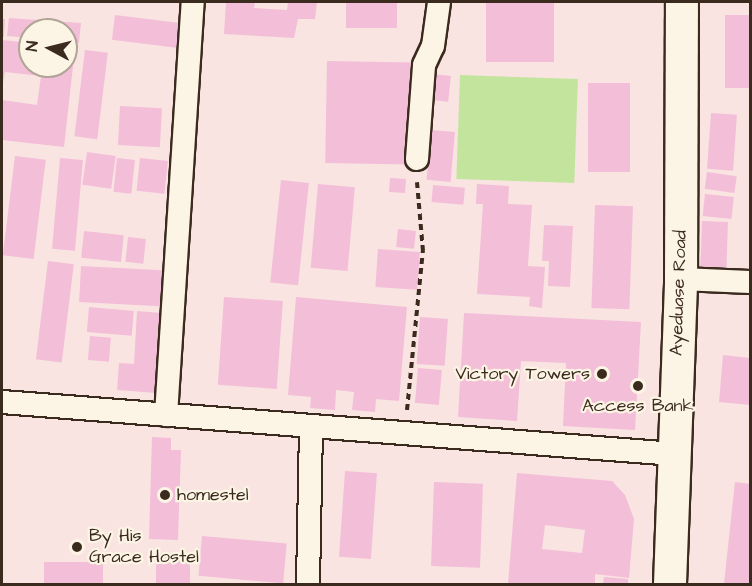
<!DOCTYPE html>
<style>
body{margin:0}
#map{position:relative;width:752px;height:586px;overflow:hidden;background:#f9e4e1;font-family:"Architects Daughter",sans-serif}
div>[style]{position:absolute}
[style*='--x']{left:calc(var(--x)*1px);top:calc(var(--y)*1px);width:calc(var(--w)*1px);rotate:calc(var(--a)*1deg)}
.green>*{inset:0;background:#c3e49d;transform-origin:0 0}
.building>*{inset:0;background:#f3bed8;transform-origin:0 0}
.path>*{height:4px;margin-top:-2px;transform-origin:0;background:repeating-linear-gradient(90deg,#3b2a1e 0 6px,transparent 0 10.5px)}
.roads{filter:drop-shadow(2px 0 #3b2a1e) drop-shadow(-2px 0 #3b2a1e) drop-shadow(0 2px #3b2a1e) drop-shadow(0 -2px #3b2a1e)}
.street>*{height:22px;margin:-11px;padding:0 11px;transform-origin:11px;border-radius:11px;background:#fcf5e5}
.secondary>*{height:32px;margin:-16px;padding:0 16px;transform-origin:16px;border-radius:16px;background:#fcf5e5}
.dots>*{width:16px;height:16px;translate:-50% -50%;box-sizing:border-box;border:3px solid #fcf5e5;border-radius:50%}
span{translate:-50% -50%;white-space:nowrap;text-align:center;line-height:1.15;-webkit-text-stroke:4.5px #fcf5e5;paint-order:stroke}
.street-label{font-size:18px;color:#3b2a1e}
.poi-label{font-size:18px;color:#3b2a1e}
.right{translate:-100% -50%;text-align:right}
.left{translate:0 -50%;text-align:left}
.frame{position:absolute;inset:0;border:3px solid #3b2a1e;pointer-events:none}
.north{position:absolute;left:18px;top:18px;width:60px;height:60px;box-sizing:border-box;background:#fcf5e5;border:2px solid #afa495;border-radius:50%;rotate:277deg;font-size:16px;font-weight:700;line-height:24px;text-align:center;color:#3b2a1e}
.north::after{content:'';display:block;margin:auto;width:21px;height:27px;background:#3b2a1e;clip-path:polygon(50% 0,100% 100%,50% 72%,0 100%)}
</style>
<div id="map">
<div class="green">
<i style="left:460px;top:75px;width:118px;height:104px;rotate:2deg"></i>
</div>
<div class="building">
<i style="clip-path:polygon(226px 2px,255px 2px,254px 8px,287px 10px,288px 2px,317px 2px,315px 19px,298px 19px,294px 38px,224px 34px)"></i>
<i style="left:346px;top:2px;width:51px;height:26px"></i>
<i style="left:486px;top:2px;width:68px;height:60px"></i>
<i style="left:115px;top:15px;width:65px;height:25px;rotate:7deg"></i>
<i style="left:750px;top:15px;width:73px;height:25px;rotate:90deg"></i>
<i style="clip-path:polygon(9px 18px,81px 23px,79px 43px,66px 42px,66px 30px,30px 30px,30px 38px,7px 36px)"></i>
<i style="clip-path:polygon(2px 19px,5px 19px,4px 37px,2px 37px)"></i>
<i style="clip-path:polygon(2px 40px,30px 43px,30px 66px,66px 66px,66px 47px,75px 48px,64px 147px,2px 140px,2px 100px,37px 105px,41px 76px,5px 72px,2px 88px)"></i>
<i style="left:85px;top:50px;width:23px;height:87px;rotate:7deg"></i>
<i style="left:327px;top:61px;width:86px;height:102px;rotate:1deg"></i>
<i style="left:433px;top:74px;width:18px;height:26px;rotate:6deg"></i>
<i style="left:588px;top:83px;width:42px;height:89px"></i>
<i style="left:120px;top:106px;width:42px;height:39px;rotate:3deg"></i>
<i style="left:711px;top:113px;width:26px;height:56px;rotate:4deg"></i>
<i style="left:431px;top:130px;width:24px;height:50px;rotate:5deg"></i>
<i style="left:87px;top:152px;width:29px;height:33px;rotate:8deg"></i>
<i style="left:15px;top:156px;width:31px;height:100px;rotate:7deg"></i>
<i style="left:60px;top:158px;width:23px;height:91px;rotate:5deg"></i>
<i style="left:117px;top:158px;width:18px;height:34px;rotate:6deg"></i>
<i style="left:140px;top:158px;width:28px;height:33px;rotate:6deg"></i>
<i style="left:707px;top:172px;width:30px;height:17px;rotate:8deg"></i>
<i style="left:390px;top:178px;width:16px;height:14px;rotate:4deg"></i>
<i style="left:281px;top:180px;width:28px;height:103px;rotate:6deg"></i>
<i style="left:318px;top:184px;width:37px;height:84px;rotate:5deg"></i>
<i style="clip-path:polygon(477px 184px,509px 186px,508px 204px,532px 205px,528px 266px,545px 267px,542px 308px,529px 306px,530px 297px,477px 294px,483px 204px,476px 204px)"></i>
<i style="left:433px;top:185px;width:32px;height:17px;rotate:5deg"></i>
<i style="left:705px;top:194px;width:29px;height:22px;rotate:6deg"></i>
<i style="left:595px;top:205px;width:38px;height:103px;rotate:2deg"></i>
<i style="left:702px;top:221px;width:26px;height:52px;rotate:2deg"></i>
<i style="clip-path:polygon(544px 225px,573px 226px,570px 287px,548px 286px,549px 261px,542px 261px)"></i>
<i style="left:398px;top:229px;width:18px;height:18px;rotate:6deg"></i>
<i style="left:84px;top:231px;width:40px;height:27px;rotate:6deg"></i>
<i style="left:128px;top:237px;width:18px;height:25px;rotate:6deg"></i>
<i style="left:378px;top:249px;width:42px;height:38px;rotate:4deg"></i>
<i style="left:48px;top:261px;width:26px;height:99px;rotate:7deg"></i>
<i style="left:81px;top:266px;width:86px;height:36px;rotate:3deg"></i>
<i style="left:224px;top:297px;width:59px;height:88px;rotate:4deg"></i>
<i style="clip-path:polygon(296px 297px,407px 307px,399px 401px,376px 399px,375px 412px,352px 410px,354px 392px,336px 390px,335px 410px,310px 408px,311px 397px,288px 395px)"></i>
<i style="left:89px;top:307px;width:45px;height:25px;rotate:5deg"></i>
<i style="clip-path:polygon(137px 311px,161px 313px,156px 393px,117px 390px,119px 363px,134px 364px)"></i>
<i style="clip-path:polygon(464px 313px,641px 322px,635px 430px,563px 426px,566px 363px,521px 361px,517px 421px,458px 417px)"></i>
<i style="left:420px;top:317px;width:28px;height:47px;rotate:4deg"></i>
<i style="left:90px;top:336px;width:21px;height:24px;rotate:5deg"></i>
<i style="clip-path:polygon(723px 355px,750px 358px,750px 405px,719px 402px)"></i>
<i style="left:418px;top:368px;width:24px;height:35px;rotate:5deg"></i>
<i style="clip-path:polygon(152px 437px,171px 438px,171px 450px,181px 450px,178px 540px,149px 539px)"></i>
<i style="left:345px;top:471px;width:32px;height:86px;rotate:4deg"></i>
<i style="clip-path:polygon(evenodd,517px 473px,612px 481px,625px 495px,634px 519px,629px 578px,595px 574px,595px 584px,508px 584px,517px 473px,545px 525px,585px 530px,582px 553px,542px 549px,545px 525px)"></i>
<i style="left:434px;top:482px;width:49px;height:84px;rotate:2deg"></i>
<i style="clip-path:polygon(735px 482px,750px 484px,750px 584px,724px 584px)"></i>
<i style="left:202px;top:536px;width:85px;height:40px;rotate:5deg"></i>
<i style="left:156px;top:553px;width:34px;height:31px"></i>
<i style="left:103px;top:562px;width:22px;height:59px;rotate:90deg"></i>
<i style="clip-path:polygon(604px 577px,628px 579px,628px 584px,603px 584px)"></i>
</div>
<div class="path">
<i style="--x:407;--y:410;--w:160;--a:-84.3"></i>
<i style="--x:423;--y:251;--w:69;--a:-95"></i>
</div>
<div class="roads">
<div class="street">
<i style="--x:417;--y:159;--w:94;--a:-85.7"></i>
<i style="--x:424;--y:65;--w:21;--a:-65"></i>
<i style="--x:433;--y:46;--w:44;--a:-82.2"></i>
<i style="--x:681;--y:279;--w:69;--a:2.5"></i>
<i style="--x:2;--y:402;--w:674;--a:4.42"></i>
<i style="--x:166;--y:415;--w:414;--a:-86.3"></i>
<i style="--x:308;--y:584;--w:156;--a:-88.9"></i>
</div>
<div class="secondary">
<i style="--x:670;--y:584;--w:305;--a:-87.9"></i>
<i style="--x:681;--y:279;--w:277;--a:-89.8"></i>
</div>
</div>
<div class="dots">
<i style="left:602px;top:374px;background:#3b2a1e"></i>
<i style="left:638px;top:386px;background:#3b2a1e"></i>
<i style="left:165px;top:495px;background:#3b2a1e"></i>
<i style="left:77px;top:547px;background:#3b2a1e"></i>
</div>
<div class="street-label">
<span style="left:679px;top:293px;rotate:-88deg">Ayeduase Road</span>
</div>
<div class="poi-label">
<span class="right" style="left:590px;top:374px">Victory Towers</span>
<span style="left:638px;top:406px">Access Bank</span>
<span class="left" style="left:177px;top:495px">homestel</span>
<span class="left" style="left:89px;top:547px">By His<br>Grace Hostel</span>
</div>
<div class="frame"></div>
<div class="north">N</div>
</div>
